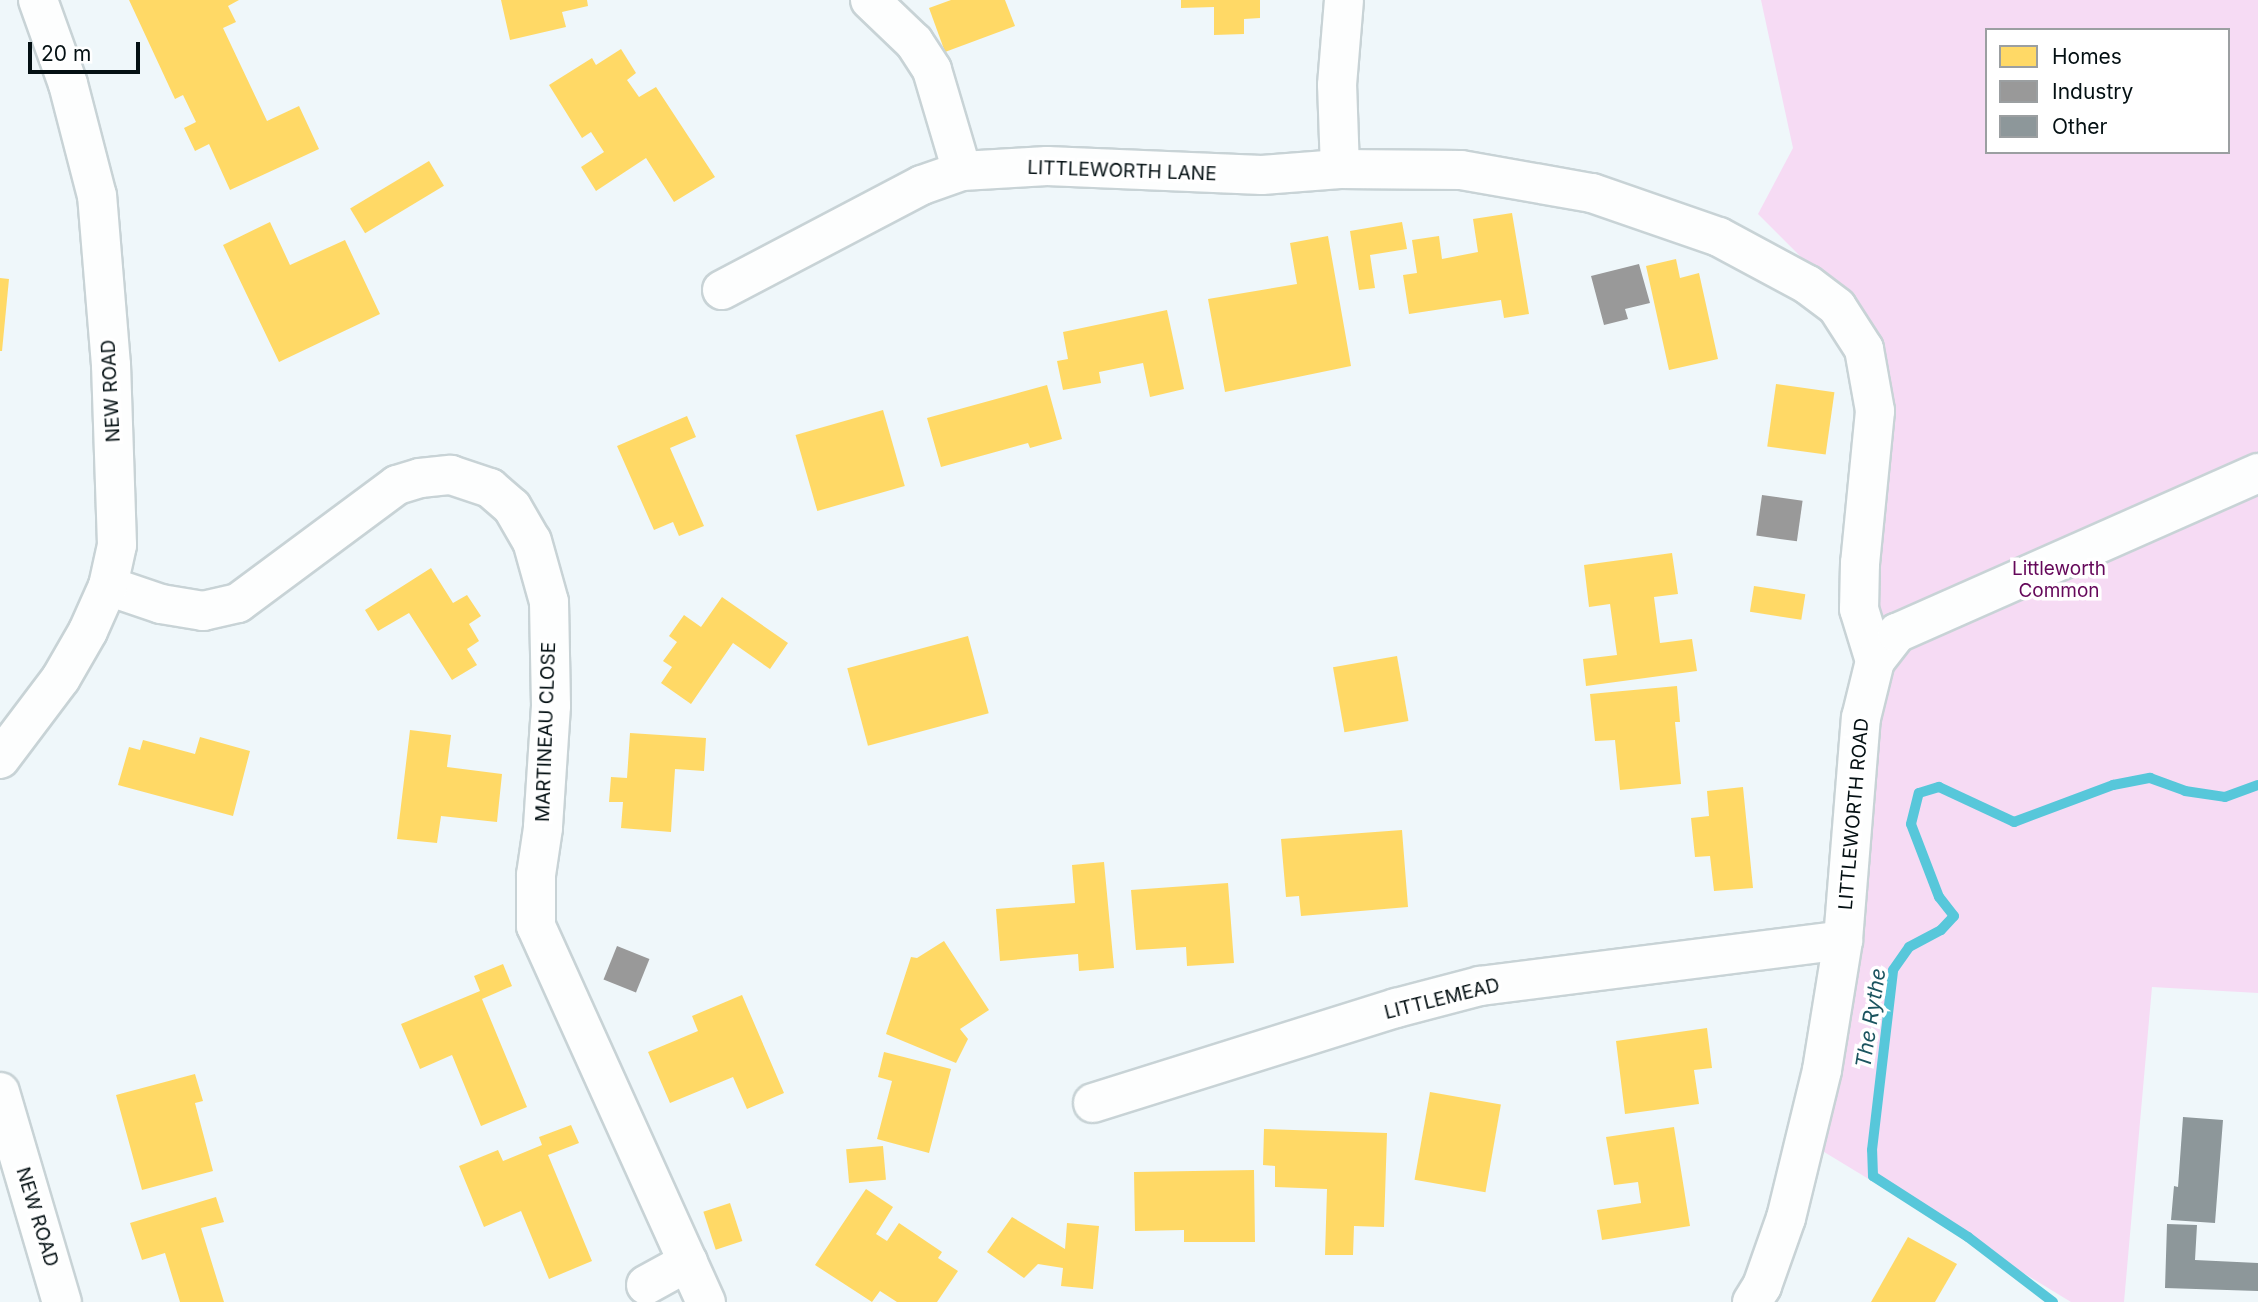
<!DOCTYPE html>
<style>
body{margin:0}
#map{position:relative;width:2258px;height:1302px;overflow:hidden;background:#eff7fa;font-family:Inter,sans-serif}
div>[style]{position:absolute}
[style*='--x']{left:calc(var(--x)*1px);top:calc(var(--y)*1px);width:calc(var(--w)*1px);rotate:calc(var(--a)*1deg)}
.green>*{inset:0;background:#f6dbf4}
.homes>*{inset:0;background:#ffd966;transform-origin:0 0}
.industry>*{inset:0;background:#999;transform-origin:0 0}
.stream>*{height:10px;margin:-5px;padding:0 5px;transform-origin:5px;border-radius:5px;background:#57c7da}
.building>*{inset:0;background:#8d979a}
.roads{filter:drop-shadow(2px 0 #c8d3d6) drop-shadow(-2px 0 #c8d3d6) drop-shadow(0 2px #c8d3d6) drop-shadow(0 -2px #c8d3d6)}
.minor>*{height:38px;margin:-19px;padding:0 19px;transform-origin:19px;border-radius:19px;background:#fdfefe}
.tertiary>*{height:38px;margin:-19px;padding:0 19px;transform-origin:19px;border-radius:19px;background:#fdfefe}
span{translate:-50% -50%;white-space:nowrap;text-align:center;line-height:1.15;-webkit-text-stroke:7px #fff;paint-order:stroke}
.street-label{font-size:19px;color:#041013}
.park-label{font-size:19px;color:#65085a}
.water-label{font-size:21px;color:#1b545f;font-style:italic}
.legend{position:absolute;left:1985px;top:28px;width:245px;height:126px;box-sizing:border-box;background:#fff;border:2px solid #9b9fa1;margin:0;padding:9px 12px;list-style:none;font-size:21px;color:#041013}
.legend li{display:flex;align-items:center;gap:14px;height:35px}
.legend b{width:35px;border:2px solid #9b9fa1}
.scale{position:absolute;left:28px;top:42px;width:112px;height:32px;box-sizing:border-box;border:4px solid #041013;border-top:0;padding-left:9px;font-size:21px;line-height:24px;white-space:nowrap;color:#041013;-webkit-text-stroke:5px #fff;paint-order:stroke}
</style>
<div id="map">
<div class="green">
<i style="clip-path:polygon(evenodd,1761px 0,2258px 0,2258px 993px,2152px 987px,2124px 1302px,2071px 1302px,1811px 1144px,1843px 940px,1875px 411px,1816px 272px,1758px 214px,1793px 148px,1761px 0,1987px 30px,2228px 30px,2228px 152px,1987px 152px,1987px 30px)"></i>
</div>
<div class="homes">
<i style="clip-path:polygon(129px 0,239px 0,228px 6px,236px 22px,223px 28px,267px 121px,299px 106px,319px 149px,230px 190px,209px 144px,195px 151px,184px 128px,196px 122px,183px 95px,175px 99px)"></i>
<i style="clip-path:polygon(501px 0,587px 0,588px 6px,562px 12px,566px 27px,510px 40px)"></i>
<i style="clip-path:polygon(951px 0,1005px 0,1015px 26px,945px 52px,929px 8px)"></i>
<i style="clip-path:polygon(1181px 0,1260px 0,1260px 18px,1244px 19px,1244px 34px,1214px 35px,1214px 7px,1181px 8px)"></i>
<i style="clip-path:polygon(621px 49px,636px 73px,627px 80px,639px 97px,656px 87px,715px 177px,674px 202px,646px 158px,596px 191px,581px 167px,604px 152px,591px 132px,582px 138px,549px 85px,592px 58px,596px 65px)"></i>
<i style="left:429px;top:161px;width:29px;height:92px;rotate:59deg"></i>
<i style="clip-path:polygon(1512px 213px,1529px 314px,1504px 318px,1501px 300px,1409px 314px,1403px 275px,1417px 273px,1412px 240px,1439px 236px,1442px 259px,1478px 252px,1473px 219px)"></i>
<i style="clip-path:polygon(270px 222px,290px 265px,345px 240px,380px 314px,279px 362px,223px 245px)"></i>
<i style="clip-path:polygon(1402px 222px,1407px 249px,1370px 255px,1375px 288px,1359px 290px,1350px 231px)"></i>
<i style="clip-path:polygon(1328px 236px,1351px 366px,1225px 392px,1208px 299px,1297px 284px,1290px 243px)"></i>
<i style="clip-path:polygon(1676px 259px,1680px 278px,1699px 273px,1718px 359px,1669px 370px,1646px 266px)"></i>
<i style="clip-path:polygon(0 278px,9px 279px,2px 351px,0 351px)"></i>
<i style="clip-path:polygon(1167px 310px,1184px 389px,1150px 397px,1143px 363px,1099px 372px,1101px 383px,1063px 390px,1057px 361px,1068px 359px,1063px 332px)"></i>
<i style="left:1776px;top:384px;width:59px;height:63px;rotate:8deg"></i>
<i style="clip-path:polygon(1047px 385px,1062px 439px,1030px 448px,1028px 443px,941px 467px,927px 418px)"></i>
<i style="left:883px;top:410px;width:79px;height:91px;rotate:74deg"></i>
<i style="clip-path:polygon(687px 416px,696px 437px,670px 448px,704px 526px,679px 536px,673px 522px,654px 530px,617px 446px)"></i>
<i style="clip-path:polygon(1672px 553px,1678px 594px,1654px 597px,1660px 643px,1692px 639px,1697px 671px,1586px 686px,1583px 659px,1617px 655px,1610px 604px,1589px 607px,1584px 565px)"></i>
<i style="clip-path:polygon(431px 568px,453px 603px,467px 595px,481px 616px,469px 624px,479px 641px,467px 649px,477px 665px,452px 680px,409px 613px,378px 631px,365px 610px)"></i>
<i style="left:1754px;top:586px;width:52px;height:26px;rotate:9deg"></i>
<i style="clip-path:polygon(722px 597px,788px 643px,770px 669px,733px 643px,691px 704px,661px 683px,672px 667px,663px 661px,677px 642px,669px 636px,684px 615px,701px 627px)"></i>
<i style="left:968px;top:636px;width:80px;height:125px;rotate:75deg"></i>
<i style="left:1397px;top:656px;width:66px;height:65px;rotate:80deg"></i>
<i style="clip-path:polygon(1677px 686px,1680px 722px,1675px 722px,1681px 784px,1620px 790px,1615px 740px,1595px 741px,1590px 694px)"></i>
<i style="clip-path:polygon(410px 730px,451px 735px,447px 767px,502px 774px,497px 822px,441px 816px,437px 843px,397px 839px)"></i>
<i style="clip-path:polygon(630px 733px,706px 738px,704px 771px,675px 769px,671px 832px,621px 828px,623px 802px,609px 802px,611px 777px,627px 778px)"></i>
<i style="clip-path:polygon(200px 737px,250px 751px,233px 816px,118px 785px,129px 747px,140px 750px,143px 740px,195px 754px)"></i>
<i style="clip-path:polygon(1743px 787px,1753px 888px,1714px 891px,1710px 856px,1695px 857px,1691px 818px,1709px 816px,1707px 791px)"></i>
<i style="clip-path:polygon(1402px 830px,1408px 907px,1301px 916px,1299px 896px,1286px 897px,1281px 839px)"></i>
<i style="clip-path:polygon(1104px 862px,1114px 968px,1079px 971px,1078px 954px,1000px 961px,996px 909px,1075px 903px,1072px 865px)"></i>
<i style="clip-path:polygon(1228px 883px,1234px 963px,1187px 966px,1186px 947px,1136px 950px,1131px 890px)"></i>
<i style="clip-path:polygon(944px 941px,989px 1010px,960px 1029px,968px 1039px,956px 1063px,886px 1034px,911px 957px,917px 958px)"></i>
<i style="clip-path:polygon(503px 964px,512px 986px,482px 999px,527px 1107px,481px 1126px,452px 1055px,420px 1069px,401px 1024px,480px 991px,474px 976px)"></i>
<i style="clip-path:polygon(742px 995px,784px 1093px,747px 1109px,733px 1077px,670px 1103px,648px 1052px,698px 1031px,692px 1016px)"></i>
<i style="clip-path:polygon(1707px 1028px,1712px 1068px,1694px 1070px,1699px 1104px,1625px 1114px,1616px 1041px)"></i>
<i style="clip-path:polygon(884px 1052px,951px 1069px,929px 1153px,877px 1139px,892px 1081px,878px 1077px)"></i>
<i style="clip-path:polygon(195px 1074px,203px 1101px,195px 1103px,213px 1171px,142px 1190px,116px 1095px)"></i>
<i style="left:1430px;top:1092px;width:72px;height:89px;rotate:10deg"></i>
<i style="clip-path:polygon(571px 1125px,579px 1143px,548px 1155px,592px 1261px,549px 1279px,521px 1211px,484px 1227px,459px 1166px,498px 1150px,503px 1161px,542px 1145px,539px 1137px)"></i>
<i style="clip-path:polygon(1674px 1127px,1690px 1226px,1602px 1240px,1597px 1210px,1641px 1203px,1638px 1182px,1614px 1185px,1606px 1137px)"></i>
<i style="clip-path:polygon(1264px 1129px,1387px 1133px,1384px 1227px,1354px 1226px,1353px 1255px,1325px 1255px,1327px 1189px,1275px 1187px,1275px 1166px,1263px 1165px)"></i>
<i style="left:883px;top:1146px;width:34px;height:37px;rotate:85deg"></i>
<i style="clip-path:polygon(1254px 1170px,1255px 1242px,1184px 1242px,1184px 1230px,1135px 1231px,1134px 1172px)"></i>
<i style="clip-path:polygon(866px 1189px,893px 1207px,876px 1234px,887px 1241px,899px 1223px,942px 1252px,938px 1258px,958px 1271px,937px 1302px,897px 1302px,880px 1291px,872px 1302px,815px 1265px)"></i>
<i style="clip-path:polygon(216px 1197px,224px 1222px,201px 1228px,224px 1302px,180px 1302px,165px 1253px,142px 1260px,130px 1223px)"></i>
<i style="left:730px;top:1203px;width:40px;height:28px;rotate:72deg"></i>
<i style="clip-path:polygon(1012px 1217px,1065px 1249px,1067px 1223px,1099px 1226px,1093px 1289px,1061px 1286px,1063px 1268px,1038px 1264px,1024px 1278px,987px 1252px)"></i>
<i style="clip-path:polygon(1908px 1237px,1957px 1264px,1935px 1302px,1871px 1302px)"></i>
</div>
<div class="industry">
<i style="clip-path:polygon(1639px 264px,1650px 303px,1625px 309px,1628px 319px,1604px 325px,1591px 276px)"></i>
<i style="left:1762px;top:495px;width:41px;height:41px;rotate:8deg"></i>
<i style="left:617px;top:946px;width:35px;height:36px;rotate:22deg"></i>
</div>
<div class="stream">
<i style="--x:2053;--y:1302;--w:107;--a:-142.6"></i>
<i style="--x:1968;--y:1237;--w:113;--a:-147.3"></i>
<i style="--x:1873;--y:1176;--w:26;--a:-92"></i>
<i style="--x:1872;--y:1150;--w:181;--a:-83.3"></i>
<i style="--x:1893;--y:970;--w:28;--a:-55"></i>
<i style="--x:1909;--y:947;--w:36;--a:-28"></i>
<i style="--x:1941;--y:930;--w:19;--a:-47"></i>
<i style="--x:1954;--y:916;--w:24;--a:-128"></i>
<i style="--x:1939;--y:897;--w:78;--a:-111"></i>
<i style="--x:1911;--y:824;--w:32;--a:-76"></i>
<i style="--x:1919;--y:793;--w:21;--a:-17"></i>
<i style="--x:1939;--y:787;--w:83;--a:25"></i>
<i style="--x:2014;--y:822;--w:106;--a:-20.5"></i>
<i style="--x:2113;--y:785;--w:38;--a:-11"></i>
<i style="--x:2150;--y:778;--w:37;--a:20"></i>
<i style="--x:2185;--y:791;--w:40;--a:8.5"></i>
<i style="--x:2225;--y:797;--w:35;--a:-20"></i>
</div>
<div class="building">
<i style="clip-path:polygon(2183px 1117px,2223px 1120px,2215px 1223px,2171px 1220px,2174px 1186px,2178px 1187px)"></i>
<i style="clip-path:polygon(2167px 1224px,2197px 1225px,2195px 1260px,2258px 1263px,2258px 1291px,2165px 1288px)"></i>
</div>
<div class="roads">
<div class="minor">
<i style="--x:870;--y:0;--w:61;--a:43.7"></i>
<i style="--x:914;--y:42;--w:33;--a:57"></i>
<i style="--x:932;--y:70;--w:105;--a:73.5"></i>
<i style="--x:1340;--y:169;--w:84;--a:-92"></i>
<i style="--x:1337;--y:85;--w:85;--a:-85.3"></i>
<i style="--x:722;--y:290;--w:226;--a:-27.7"></i>
<i style="--x:922;--y:185;--w:42;--a:-19.3"></i>
<i style="--x:962;--y:171;--w:85;--a:-3.4"></i>
<i style="--x:1047;--y:166;--w:215;--a:2.4"></i>
<i style="--x:1262;--y:175;--w:78;--a:-4.4"></i>
<i style="--x:1340;--y:169;--w:121;--a:0.5"></i>
<i style="--x:1461;--y:170;--w:133;--a:10"></i>
<i style="--x:1592;--y:193;--w:134;--a:19.1"></i>
<i style="--x:1719;--y:237;--w:101;--a:28.3"></i>
<i style="--x:1808;--y:285;--w:36;--a:37"></i>
<i style="--x:1837;--y:307;--w:50;--a:57.3"></i>
<i style="--x:1864;--y:349;--w:63;--a:79.9"></i>
<i style="--x:1875;--y:411;--w:153;--a:95.6"></i>
<i style="--x:1860;--y:563;--w:46;--a:91.2"></i>
<i style="--x:1859;--y:609;--w:54;--a:72.9"></i>
<i style="--x:108;--y:586;--w:56;--a:18.8"></i>
<i style="--x:161;--y:604;--w:43;--a:9.5"></i>
<i style="--x:203;--y:611;--w:36;--a:-13"></i>
<i style="--x:238;--y:603;--w:198;--a:-36.6"></i>
<i style="--x:397;--y:485;--w:24;--a:-17"></i>
<i style="--x:420;--y:478;--w:31;--a:-6"></i>
<i style="--x:451;--y:475;--w:41;--a:18.4"></i>
<i style="--x:490;--y:488;--w:29;--a:41"></i>
<i style="--x:512;--y:507;--w:39;--a:60"></i>
<i style="--x:532;--y:541;--w:63;--a:74.4"></i>
<i style="--x:549;--y:602;--w:104;--a:88.9"></i>
<i style="--x:551;--y:706;--w:122;--a:93.8"></i>
<i style="--x:543;--y:828;--w:48;--a:98.5"></i>
<i style="--x:536;--y:875;--w:51;--a:90"></i>
<i style="--x:536;--y:926;--w:413;--a:65.7"></i>
<i style="--x:0;--y:759;--w:101;--a:-53"></i>
<i style="--x:61;--y:678;--w:54;--a:-60.1"></i>
<i style="--x:88;--y:631;--w:49;--a:-66"></i>
<i style="--x:108;--y:586;--w:42;--a:-77.6"></i>
<i style="--x:117;--y:545;--w:180;--a:-91.9"></i>
<i style="--x:111;--y:365;--w:170;--a:-94.7"></i>
<i style="--x:97;--y:196;--w:116;--a:-104.5"></i>
<i style="--x:68;--y:84;--w:89;--a:-109.7"></i>
<i style="--x:0;--y:1092;--w:219;--a:73.6"></i>
<i style="--x:1093;--y:1103;--w:318;--a:-17.4"></i>
<i style="--x:1396;--y:1008;--w:87;--a:-14.7"></i>
<i style="--x:1480;--y:986;--w:366;--a:-7.2"></i>
<i style="--x:646;--y:1285;--w:48;--a:-28.7"></i>
</div>
<div class="tertiary">
<i style="--x:1752;--y:1302;--w:19;--a:-58"></i>
<i style="--x:1762;--y:1286;--w:72;--a:-70.6"></i>
<i style="--x:1786;--y:1218;--w:152;--a:-76.3"></i>
<i style="--x:1822;--y:1070;--w:132;--a:-80.8"></i>
<i style="--x:1843;--y:940;--w:223;--a:-85.4"></i>
<i style="--x:1861;--y:718;--w:59;--a:-76.2"></i>
<i style="--x:1875;--y:661;--w:36;--a:-52"></i>
<i style="--x:1897;--y:633;--w:395;--a:-23.9"></i>
</div>
</div>
<div class="street-label">
<span style="left:1122px;top:171px;rotate:2deg">LITTLEWORTH LANE</span>
<span style="left:111px;top:391px;rotate:-93deg">NEW ROAD</span>
<span style="left:546px;top:732px;rotate:-88deg">MARTINEAU CLOSE</span>
<span style="left:1854px;top:814px;rotate:-85deg">LITTLEWORTH ROAD</span>
<span style="left:1442px;top:999px;rotate:-14deg">LITTLEMEAD</span>
<span style="left:37px;top:1217px;rotate:73deg">NEW ROAD</span>
</div>
<div class="park-label">
<span style="left:2059px;top:580px">Littleworth<br>Common</span>
</div>
<div class="water-label">
<span style="left:1871px;top:1018px;rotate:-81deg">The Rythe</span>
</div>
<ul class="legend">
<li><b style="height:19px;background:#ffd966"></b>Homes</li>
<li><b style="height:19px;background:#999"></b>Industry</li>
<li><b style="height:19px;background:#8d979a"></b>Other</li>
</ul>
<div class="scale">20 m</div>
</div>
